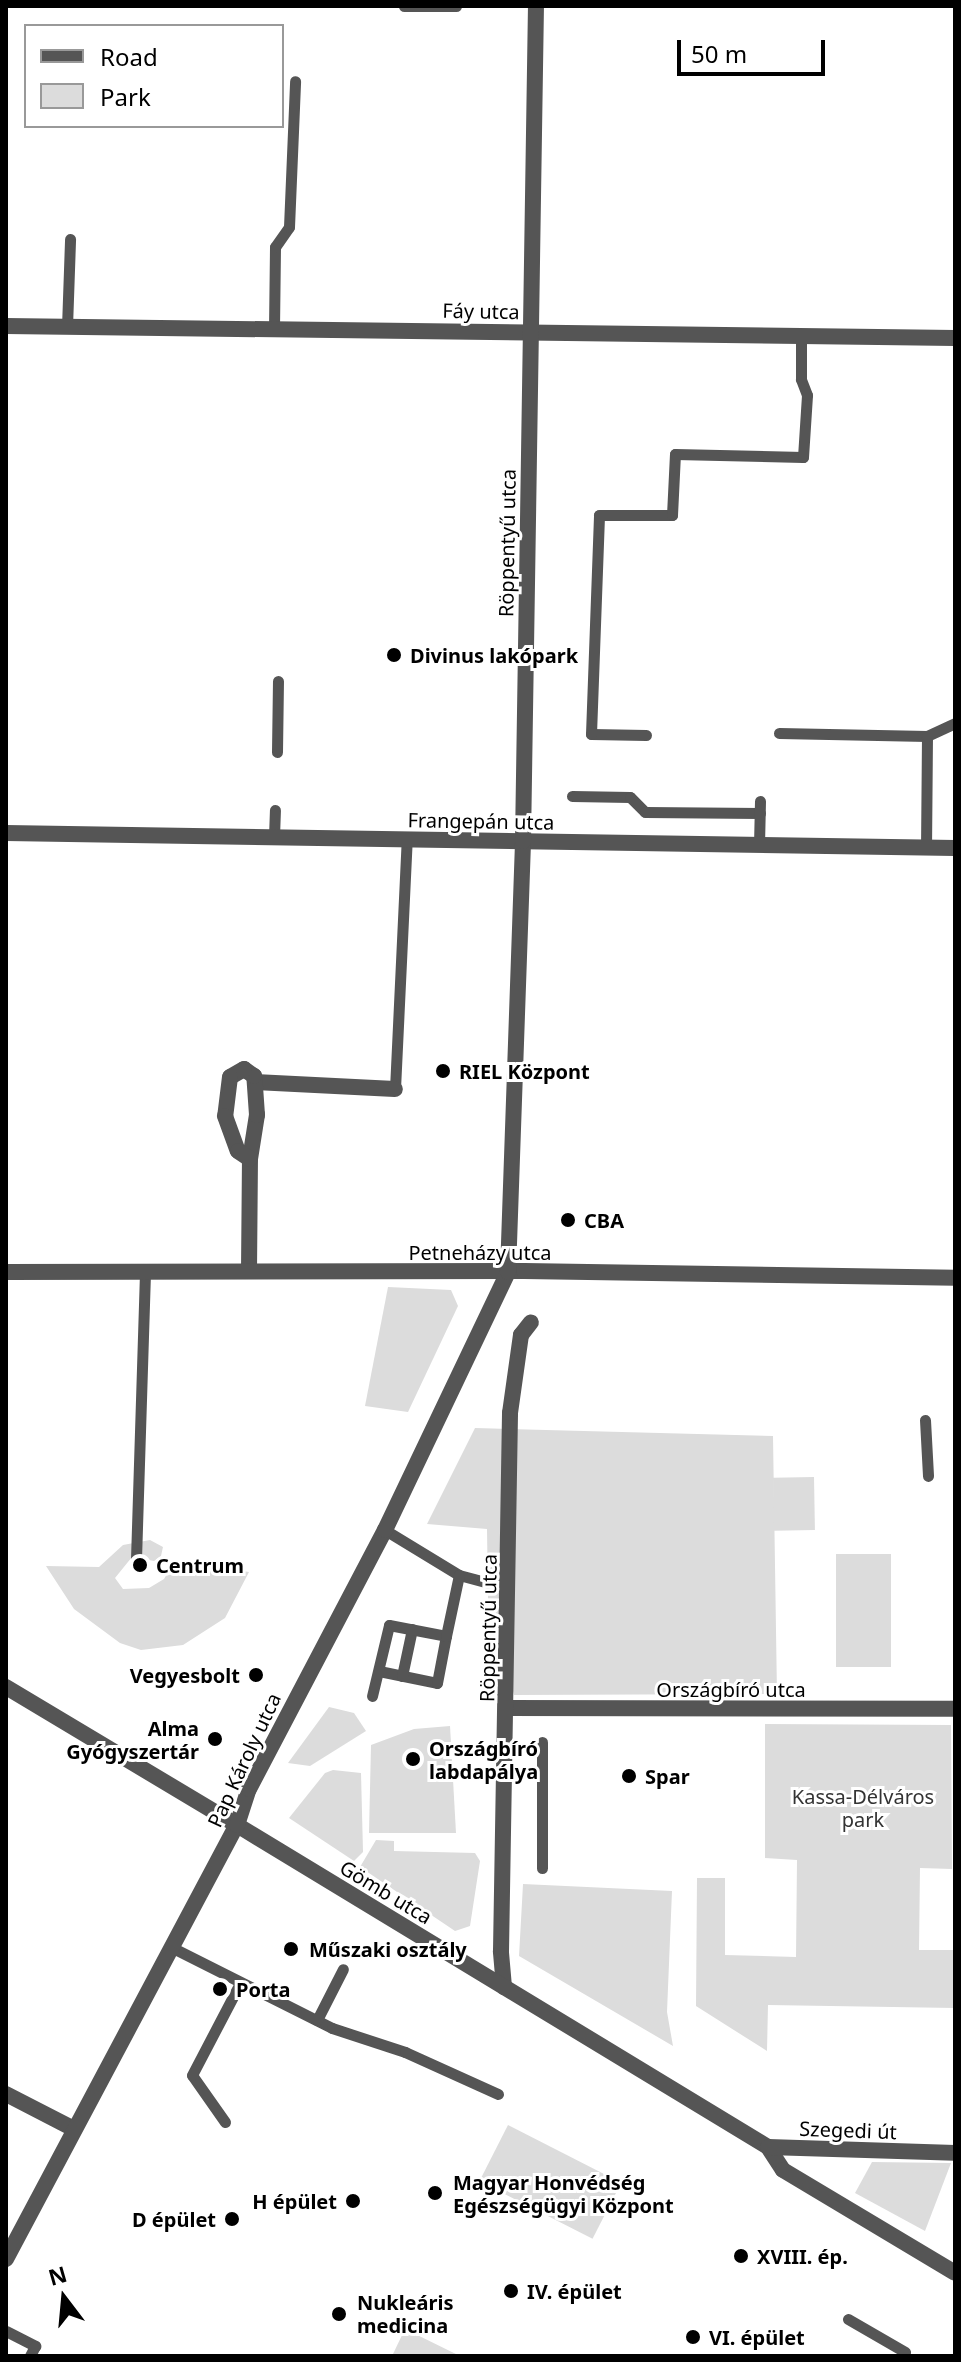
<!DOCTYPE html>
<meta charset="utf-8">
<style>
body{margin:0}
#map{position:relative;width:961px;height:2362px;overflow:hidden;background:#fff;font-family:"Noto Sans",sans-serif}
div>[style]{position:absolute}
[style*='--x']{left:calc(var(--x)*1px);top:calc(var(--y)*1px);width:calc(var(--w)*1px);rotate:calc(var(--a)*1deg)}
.green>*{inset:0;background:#dcdcdc;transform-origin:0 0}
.service>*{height:11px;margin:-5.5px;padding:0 5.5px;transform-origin:5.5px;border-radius:5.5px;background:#555}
.pedestrian>*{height:16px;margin:-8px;padding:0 8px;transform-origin:8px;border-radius:8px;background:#555}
.minor>*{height:16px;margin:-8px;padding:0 8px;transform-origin:8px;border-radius:8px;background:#555}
.tertiary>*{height:16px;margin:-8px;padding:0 8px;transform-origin:8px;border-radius:8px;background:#555}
.dots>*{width:22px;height:22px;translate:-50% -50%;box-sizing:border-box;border:4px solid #fff;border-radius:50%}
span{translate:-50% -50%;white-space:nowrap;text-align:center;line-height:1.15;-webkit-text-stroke:6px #fff;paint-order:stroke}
.street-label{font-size:20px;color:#000}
.poi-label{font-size:20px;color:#000;font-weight:700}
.left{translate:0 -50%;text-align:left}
.right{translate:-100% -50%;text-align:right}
.park-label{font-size:20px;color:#333}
.frame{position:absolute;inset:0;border:8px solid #000;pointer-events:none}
.legend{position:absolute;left:24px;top:24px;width:260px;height:104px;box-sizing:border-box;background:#fff;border:2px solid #999;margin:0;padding:10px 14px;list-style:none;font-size:24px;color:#000}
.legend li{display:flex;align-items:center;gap:16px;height:40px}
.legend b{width:40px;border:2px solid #999}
.north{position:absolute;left:24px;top:2258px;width:80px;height:80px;-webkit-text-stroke:6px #fff;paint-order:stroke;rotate:344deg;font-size:22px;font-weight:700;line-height:32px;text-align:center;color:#000}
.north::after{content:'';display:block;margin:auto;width:28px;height:36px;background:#000;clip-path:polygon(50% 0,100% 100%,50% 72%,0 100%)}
.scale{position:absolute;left:677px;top:40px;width:148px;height:36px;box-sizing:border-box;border:4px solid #000;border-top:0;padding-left:10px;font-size:24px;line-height:28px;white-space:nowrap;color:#000;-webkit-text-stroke:6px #fff;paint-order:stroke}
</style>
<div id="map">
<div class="green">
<i style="clip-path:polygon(388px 1287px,451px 1290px,458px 1306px,408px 1412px,365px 1406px)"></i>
<i style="clip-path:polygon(475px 1428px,773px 1436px,777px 1694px,514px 1695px,488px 1600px,487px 1529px,427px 1524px)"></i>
<i style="left:814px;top:1477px;width:53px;height:41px;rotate:89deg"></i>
<i style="clip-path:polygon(150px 1540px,163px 1547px,161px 1556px,154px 1561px,132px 1557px,115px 1578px,123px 1589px,149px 1588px,164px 1579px,174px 1562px,249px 1572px,225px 1618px,183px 1645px,141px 1650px,120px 1643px,74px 1609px,46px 1566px,99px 1567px,123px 1545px)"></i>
<i style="left:836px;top:1554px;width:55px;height:113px"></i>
<i style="clip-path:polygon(329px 1707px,354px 1713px,366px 1731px,310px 1766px,288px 1763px)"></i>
<i style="clip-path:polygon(765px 1724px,951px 1725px,952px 1869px,920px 1868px,919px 1950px,955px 1950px,955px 2008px,768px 2005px,767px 2051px,696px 2006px,697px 1878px,725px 1878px,725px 1955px,796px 1957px,797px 1860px,765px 1858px)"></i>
<i style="clip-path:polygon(450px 1726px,456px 1833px,369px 1833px,371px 1745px,414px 1729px)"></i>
<i style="clip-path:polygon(333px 1770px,361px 1773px,363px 1852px,354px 1861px,289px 1818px,325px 1773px)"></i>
<i style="clip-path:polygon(376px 1840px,394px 1841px,394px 1851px,475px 1853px,480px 1861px,470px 1926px,455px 1931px,360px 1867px)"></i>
<i style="clip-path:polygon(523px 1884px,672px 1891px,667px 2012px,673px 2046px,519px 1956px)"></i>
<i style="left:508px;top:2125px;width:127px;height:63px;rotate:27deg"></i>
<i style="clip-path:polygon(872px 2162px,951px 2163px,925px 2231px,855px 2193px)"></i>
<i style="clip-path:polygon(405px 2329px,460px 2356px,392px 2356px)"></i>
</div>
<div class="service">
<i style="--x:404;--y:6;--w:52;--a:0"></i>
<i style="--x:67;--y:327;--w:88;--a:-88"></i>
<i style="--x:274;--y:329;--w:82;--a:-89.3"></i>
<i style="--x:275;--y:247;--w:24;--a:-55"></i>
<i style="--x:289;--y:227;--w:146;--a:-87.6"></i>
<i style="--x:779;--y:733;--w:148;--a:1.2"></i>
<i style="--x:927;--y:736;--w:112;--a:90.5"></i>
<i style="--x:646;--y:735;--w:55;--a:-179"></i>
<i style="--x:591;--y:734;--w:219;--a:-87.9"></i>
<i style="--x:599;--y:515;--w:73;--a:0"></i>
<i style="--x:672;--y:515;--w:61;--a:-87.2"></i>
<i style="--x:675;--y:454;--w:128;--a:1.3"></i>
<i style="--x:803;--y:457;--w:62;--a:-86.3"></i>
<i style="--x:807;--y:395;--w:17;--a:-111"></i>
<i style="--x:801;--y:379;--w:44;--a:-90"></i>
<i style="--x:927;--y:736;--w:31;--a:-25"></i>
<i style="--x:277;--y:752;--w:71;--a:-89.2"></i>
<i style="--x:572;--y:796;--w:58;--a:1"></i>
<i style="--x:630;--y:797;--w:21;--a:45"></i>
<i style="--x:645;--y:812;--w:115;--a:0.5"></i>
<i style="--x:274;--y:837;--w:27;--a:-88"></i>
<i style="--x:759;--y:845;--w:44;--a:-88.7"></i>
<i style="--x:395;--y:1089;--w:250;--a:-87.3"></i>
<i style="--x:925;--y:1420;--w:56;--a:86.9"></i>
<i style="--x:385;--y:1530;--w:87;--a:31.3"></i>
<i style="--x:459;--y:1575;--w:51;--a:14.9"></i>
<i style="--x:136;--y:1559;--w:286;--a:-88.2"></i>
<i style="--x:379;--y:1671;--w:59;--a:11.7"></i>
<i style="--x:437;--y:1683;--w:48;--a:-79.2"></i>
<i style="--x:402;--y:1676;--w:48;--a:-78"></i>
<i style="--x:372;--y:1696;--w:73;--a:-76.5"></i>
<i style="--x:389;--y:1625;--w:58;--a:10.9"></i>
<i style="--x:446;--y:1636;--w:62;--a:-78"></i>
<i style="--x:542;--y:1742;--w:126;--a:90"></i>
<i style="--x:171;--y:1947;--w:180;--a:26.7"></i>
<i style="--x:332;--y:2028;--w:77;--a:18.2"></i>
<i style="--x:405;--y:2052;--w:102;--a:24.3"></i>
<i style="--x:317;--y:2020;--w:57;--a:-63"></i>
<i style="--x:225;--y:2122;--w:57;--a:-125.1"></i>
<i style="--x:192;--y:2075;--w:104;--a:-62.4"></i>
<i style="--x:848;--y:2319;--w:66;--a:30.1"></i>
<i style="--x:6;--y:2331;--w:33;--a:27"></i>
<i style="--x:35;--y:2346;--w:11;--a:117"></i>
</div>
<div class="pedestrian">
<i style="--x:507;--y:1708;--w:448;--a:0.1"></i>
</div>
<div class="minor">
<i style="--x:6;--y:326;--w:949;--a:0.72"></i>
<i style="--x:6;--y:833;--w:949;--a:0.91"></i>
<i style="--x:255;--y:1082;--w:140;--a:2.9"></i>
<i style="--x:249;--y:1271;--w:112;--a:-89.5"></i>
<i style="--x:250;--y:1159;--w:45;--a:-81"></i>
<i style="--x:257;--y:1115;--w:39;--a:-94"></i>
<i style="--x:254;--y:1076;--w:12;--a:-145"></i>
<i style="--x:244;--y:1069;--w:16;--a:150"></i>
<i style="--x:230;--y:1077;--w:39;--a:97"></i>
<i style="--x:225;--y:1116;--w:37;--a:70"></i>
<i style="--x:238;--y:1151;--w:14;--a:34"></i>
<i style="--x:6;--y:1272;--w:518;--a:-0.11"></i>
<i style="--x:524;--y:1271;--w:431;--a:0.9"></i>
<i style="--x:6;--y:1687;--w:269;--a:30.9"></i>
<i style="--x:504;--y:1987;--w:36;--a:-95"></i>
<i style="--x:501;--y:1951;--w:538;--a:-89.04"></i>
<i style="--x:510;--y:1413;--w:79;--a:-82"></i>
<i style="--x:521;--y:1335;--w:16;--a:-52"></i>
<i style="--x:6;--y:2094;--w:74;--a:27.3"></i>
<i style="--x:768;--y:2147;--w:27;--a:57"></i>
<i style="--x:783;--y:2170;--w:200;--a:30.9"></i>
</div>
<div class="tertiary">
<i style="--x:237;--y:1825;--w:621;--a:31.23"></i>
<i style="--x:768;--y:2147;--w:187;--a:1.8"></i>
<i style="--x:6;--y:2259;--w:492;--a:-62"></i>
<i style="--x:237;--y:1825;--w:38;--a:-72"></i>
<i style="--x:249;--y:1789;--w:293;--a:-62.3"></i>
<i style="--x:385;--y:1530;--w:286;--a:-64.5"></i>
<i style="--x:508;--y:1272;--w:431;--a:-88"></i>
<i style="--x:523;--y:841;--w:835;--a:-89.11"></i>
</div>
<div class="dots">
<i style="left:394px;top:655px;background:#000"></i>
<i style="left:443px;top:1071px;background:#000"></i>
<i style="left:568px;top:1220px;background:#000"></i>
<i style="left:140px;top:1565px;background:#000"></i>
<i style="left:256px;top:1675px;background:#000"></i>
<i style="left:215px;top:1739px;background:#000"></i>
<i style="left:413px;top:1759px;background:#000"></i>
<i style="left:629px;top:1776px;background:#000"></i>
<i style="left:291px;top:1949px;background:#000"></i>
<i style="left:220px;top:1989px;background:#000"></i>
<i style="left:435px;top:2193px;background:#000"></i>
<i style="left:353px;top:2201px;background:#000"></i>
<i style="left:232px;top:2219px;background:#000"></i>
<i style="left:741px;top:2256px;background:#000"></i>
<i style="left:511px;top:2291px;background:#000"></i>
<i style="left:339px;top:2314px;background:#000"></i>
<i style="left:693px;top:2337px;background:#000"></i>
</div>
<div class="street-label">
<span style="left:481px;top:311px;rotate:1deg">Fáy utca</span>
<span style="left:507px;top:543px;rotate:-89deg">Röppentyű utca</span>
<span style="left:481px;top:821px;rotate:1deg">Frangepán utca</span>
<span style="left:480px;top:1252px">Petneházy utca</span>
<span style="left:488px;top:1628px;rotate:-89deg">Röppentyű utca</span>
<span style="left:731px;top:1689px">Országbíró utca</span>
<span style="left:244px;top:1760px;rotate:-65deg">Pap Károly utca</span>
<span style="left:386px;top:1892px;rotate:31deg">Gömb utca</span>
<span style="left:848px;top:2130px;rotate:2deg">Szegedi út</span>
</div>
<div class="poi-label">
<span class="left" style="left:410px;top:655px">Divinus lakópark</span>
<span class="left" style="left:459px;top:1071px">RIEL Központ</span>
<span class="left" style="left:584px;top:1220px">CBA</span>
<span class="left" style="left:156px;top:1565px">Centrum</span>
<span class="right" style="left:240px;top:1675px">Vegyesbolt</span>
<span class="right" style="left:199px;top:1740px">Alma<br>Gyógyszertár</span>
<span class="left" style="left:429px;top:1760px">Országbíró<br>labdapálya</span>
<span class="left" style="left:645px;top:1776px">Spar</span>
<span class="left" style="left:309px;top:1949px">Műszaki osztály</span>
<span class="left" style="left:236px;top:1989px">Porta</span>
<span class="left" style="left:453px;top:2194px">Magyar Honvédség<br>Egészségügyi Központ</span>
<span class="right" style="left:337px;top:2201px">H épület</span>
<span class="right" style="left:216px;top:2219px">D épület</span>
<span class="left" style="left:757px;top:2256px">XVIII. ép.</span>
<span class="left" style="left:527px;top:2291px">IV. épület</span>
<span class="left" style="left:357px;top:2314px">Nukleáris<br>medicina</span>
<span class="left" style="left:709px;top:2337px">VI. épület</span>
</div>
<div class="park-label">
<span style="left:863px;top:1808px">Kassa-Délváros<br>park</span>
</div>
<div class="frame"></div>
<ul class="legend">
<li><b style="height:10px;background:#555"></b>Road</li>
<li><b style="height:22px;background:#dcdcdc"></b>Park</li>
</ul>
<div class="north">N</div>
<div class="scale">50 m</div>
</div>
